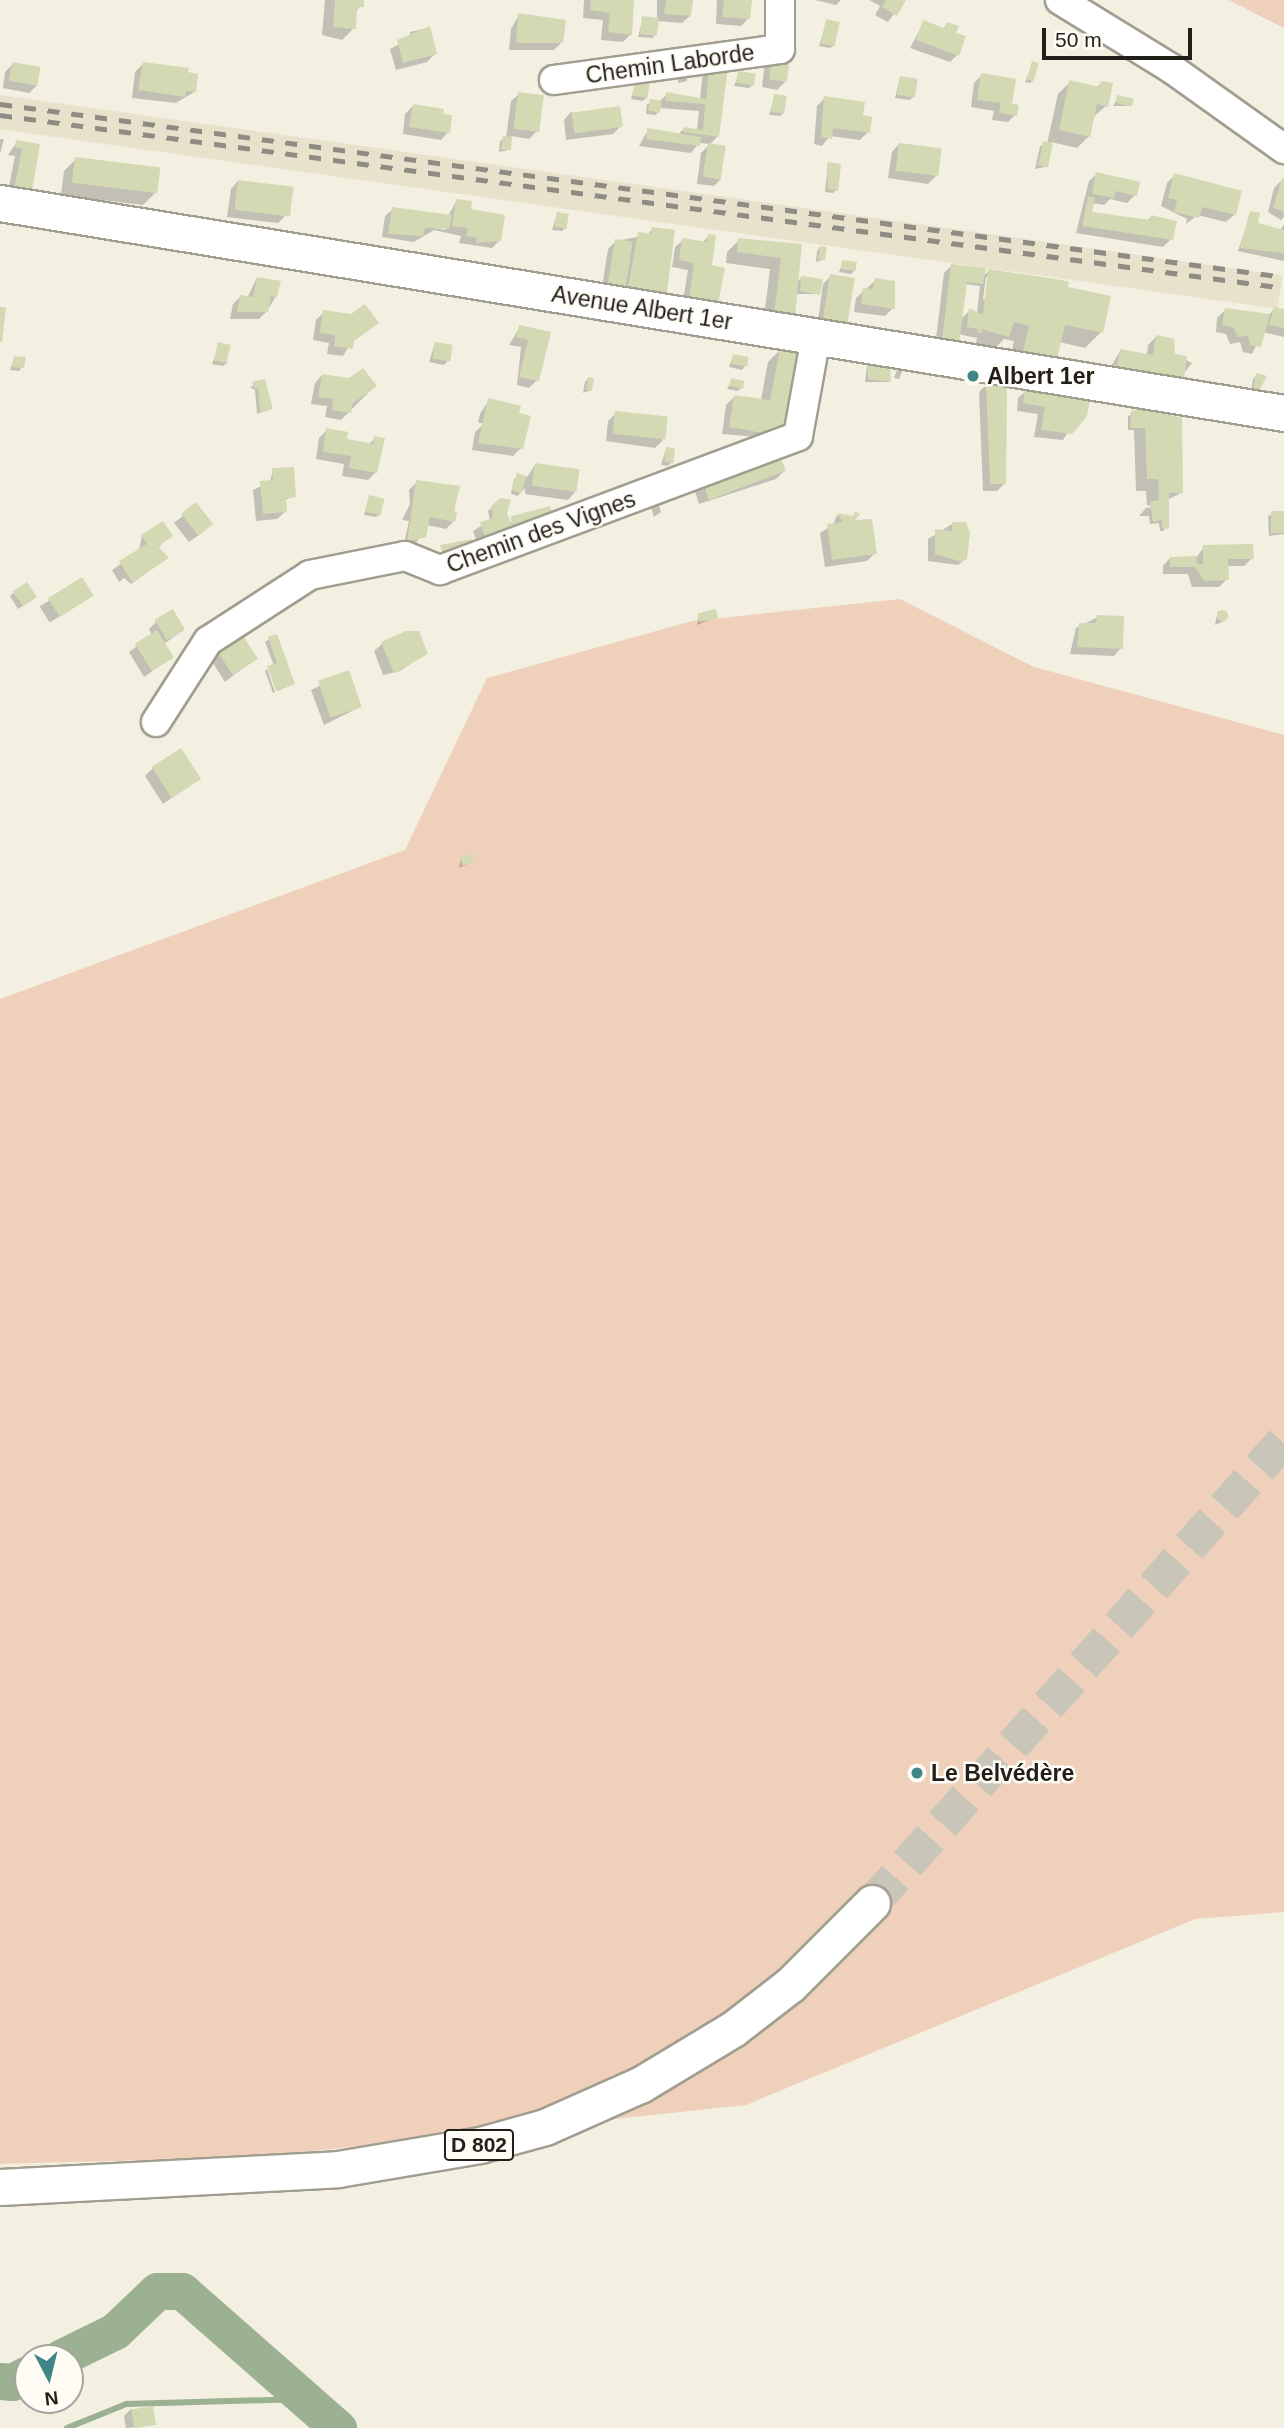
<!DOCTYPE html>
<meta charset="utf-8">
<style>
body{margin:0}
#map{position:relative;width:1284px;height:2428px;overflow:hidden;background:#f3efe1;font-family:Arial,sans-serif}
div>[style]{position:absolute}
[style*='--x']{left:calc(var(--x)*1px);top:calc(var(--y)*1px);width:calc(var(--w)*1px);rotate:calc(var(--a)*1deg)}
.built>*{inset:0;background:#e8e2cd;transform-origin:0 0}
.green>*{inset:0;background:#efd0bb}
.shadow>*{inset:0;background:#0003;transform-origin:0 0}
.stream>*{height:6px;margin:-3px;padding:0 3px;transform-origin:3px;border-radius:3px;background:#9bb191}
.river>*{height:37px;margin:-18.5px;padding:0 18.5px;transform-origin:18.5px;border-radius:18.5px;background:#9bb191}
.building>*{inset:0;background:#d2d9b3;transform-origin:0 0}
.round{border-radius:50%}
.major-tunnel>*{height:35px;margin-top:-17.5px;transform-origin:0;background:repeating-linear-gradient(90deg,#c9c5b9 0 35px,transparent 0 53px)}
.roads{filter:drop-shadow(2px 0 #a19e90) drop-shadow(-2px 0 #a19e90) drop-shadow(0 2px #a19e90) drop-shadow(0 -2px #a19e90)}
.minor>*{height:28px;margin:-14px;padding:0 14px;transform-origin:14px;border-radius:14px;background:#fff}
.major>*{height:35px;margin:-17.5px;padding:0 17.5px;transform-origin:17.5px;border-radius:17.5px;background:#fff}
.rail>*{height:5px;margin-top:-2.5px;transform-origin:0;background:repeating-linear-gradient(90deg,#8f8c83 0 12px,transparent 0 24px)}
.dots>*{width:19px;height:19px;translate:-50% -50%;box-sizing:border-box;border:4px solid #fefcf4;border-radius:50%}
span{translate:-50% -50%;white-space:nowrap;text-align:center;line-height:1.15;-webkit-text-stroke:5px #fefcf4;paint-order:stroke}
.shield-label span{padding:2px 5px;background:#fefcf4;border:2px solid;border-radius:5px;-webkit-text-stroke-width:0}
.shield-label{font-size:21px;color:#201f1a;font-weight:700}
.street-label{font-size:23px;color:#201f1a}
.poi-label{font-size:23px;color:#201f1a;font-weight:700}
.left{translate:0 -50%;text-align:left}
.north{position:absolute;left:14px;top:2344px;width:70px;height:70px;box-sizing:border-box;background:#fefcf4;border:2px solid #a5a49d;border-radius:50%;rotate:173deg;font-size:19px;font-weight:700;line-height:28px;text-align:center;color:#201f1a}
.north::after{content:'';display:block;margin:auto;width:24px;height:32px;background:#3f8786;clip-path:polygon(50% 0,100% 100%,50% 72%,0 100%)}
.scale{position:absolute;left:1042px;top:28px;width:150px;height:32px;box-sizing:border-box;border:4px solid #201f1a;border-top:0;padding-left:9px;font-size:21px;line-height:24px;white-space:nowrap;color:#201f1a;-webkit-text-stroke:5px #fefcf4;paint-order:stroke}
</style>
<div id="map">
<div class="built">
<i style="left:0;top:95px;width:1295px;height:34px;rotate:8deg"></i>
</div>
<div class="green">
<i style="clip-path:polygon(1229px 0,1284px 0,1284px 28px)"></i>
<i style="clip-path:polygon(900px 599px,1034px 667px,1284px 735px,1284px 1912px,1195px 1919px,746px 2105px,256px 2157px,0 2164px,0 999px,405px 850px,487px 678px,692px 621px)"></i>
</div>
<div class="shadow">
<i style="clip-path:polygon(325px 0,364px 0,355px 13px,354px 28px,342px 40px,322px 35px)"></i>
<i style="clip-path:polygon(584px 0,632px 0,631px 34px,623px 42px,601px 40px,603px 20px,583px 18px)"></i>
<i style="clip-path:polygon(657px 0,691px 0,690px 16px,682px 23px,657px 21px,653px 38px,638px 37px,643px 18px,657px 19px)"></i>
<i style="clip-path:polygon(717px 0,750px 0,748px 19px,741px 26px,716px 24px)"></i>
<i style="clip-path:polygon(815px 0,841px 0,836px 5px)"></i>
<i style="clip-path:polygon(869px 0,904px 0,888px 22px,875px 15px,880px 6px)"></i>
<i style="clip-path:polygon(519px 15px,561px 43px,554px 50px,509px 50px,511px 29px)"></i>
<i style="clip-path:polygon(827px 21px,834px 45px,830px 48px,819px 46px)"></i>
<i style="clip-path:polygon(924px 22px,943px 29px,947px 24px,957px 55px,950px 62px,910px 48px)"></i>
<i style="clip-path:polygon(428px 28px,435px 54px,427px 62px,396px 70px,390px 49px,411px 38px,410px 32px)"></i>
<i style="clip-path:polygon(773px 54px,785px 82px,777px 90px,762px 87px,765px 62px)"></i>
<i style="clip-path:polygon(710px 63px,717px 137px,710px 144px,699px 143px,691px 153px,639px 146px,648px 130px,678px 135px,684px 128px,697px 130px,699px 111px,660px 108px,656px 115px,646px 114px,647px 104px,659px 102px,667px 94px,700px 99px,703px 71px)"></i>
<i style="clip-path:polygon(1033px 63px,1033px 80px,1030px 83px,1025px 82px)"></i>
<i style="clip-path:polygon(13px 64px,37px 85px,29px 93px,3px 88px,5px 72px)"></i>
<i style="clip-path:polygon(143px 64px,186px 74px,194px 92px,176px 103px,132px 98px,135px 72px)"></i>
<i style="clip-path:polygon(688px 70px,687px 81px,678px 83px,679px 72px)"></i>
<i style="clip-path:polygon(739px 73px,753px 85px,749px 88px,734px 86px)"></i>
<i style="clip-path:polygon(982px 75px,1010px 105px,1015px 115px,1008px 122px,992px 120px,994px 111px,971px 107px,974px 83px)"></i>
<i style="clip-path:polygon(900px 78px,913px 97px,910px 100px,895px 98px)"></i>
<i style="clip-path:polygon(636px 82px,647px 97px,643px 101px,631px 99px)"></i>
<i style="clip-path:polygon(1070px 82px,1096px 88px,1102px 83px,1106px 106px,1093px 117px,1089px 136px,1077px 148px,1051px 142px,1045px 167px,1035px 169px,1040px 146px,1047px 144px,1058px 94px)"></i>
<i style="clip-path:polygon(519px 94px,537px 131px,529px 139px,511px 136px,509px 150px,499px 152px,500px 141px,506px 138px,511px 101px)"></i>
<i style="clip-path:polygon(775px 96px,783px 113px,780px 116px,769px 115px)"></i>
<i style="clip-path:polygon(1118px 97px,1131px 106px,1113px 106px)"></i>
<i style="clip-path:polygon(825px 98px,861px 117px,868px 132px,860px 140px,830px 136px,822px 146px,814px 144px,817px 106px)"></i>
<i style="clip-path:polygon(413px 106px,441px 114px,448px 132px,441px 140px,403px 134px,405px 114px)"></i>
<i style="clip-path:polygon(571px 112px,621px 126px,613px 134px,566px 140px,564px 120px)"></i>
<i style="clip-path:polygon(0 139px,4px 139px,0 154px)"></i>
<i style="clip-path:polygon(17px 142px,38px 146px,30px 192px,7px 197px,15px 156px,8px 155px)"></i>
<i style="clip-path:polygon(899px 144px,936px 176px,928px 184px,888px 178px,892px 152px)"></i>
<i style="clip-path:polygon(709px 145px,721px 179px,714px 186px,697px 184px,701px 153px)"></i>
<i style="clip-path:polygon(76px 159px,155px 193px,143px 205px,61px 195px,64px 171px)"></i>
<i style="clip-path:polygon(828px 164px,836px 190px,833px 193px,825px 192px)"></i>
<i style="clip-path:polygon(1097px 174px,1135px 195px,1127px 203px,1110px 199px,1104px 205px,1092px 203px,1090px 214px,1147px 221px,1151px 217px,1171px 239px,1163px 247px,1076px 233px,1089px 181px)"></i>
<i style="clip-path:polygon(1175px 175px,1240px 192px,1234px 215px,1226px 222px,1198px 215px,1186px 224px,1187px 219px,1161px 206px,1167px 183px)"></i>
<i style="clip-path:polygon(1282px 180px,1284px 217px,1281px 220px,1268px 212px,1274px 188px)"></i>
<i style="clip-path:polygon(238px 181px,285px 216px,278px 223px,227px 217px,231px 189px)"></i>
<i style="clip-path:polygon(evenodd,457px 200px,500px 240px,492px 248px,459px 243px,461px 236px,434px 230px,414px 242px,382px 237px,385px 216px,393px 209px,448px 216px,457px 200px,428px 227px,446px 227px,446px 230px,428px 227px)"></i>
<i style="clip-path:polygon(1251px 213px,1255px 224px,1279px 231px,1284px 225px,1284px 261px,1238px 251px)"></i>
<i style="clip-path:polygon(557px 214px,565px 228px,562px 231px,552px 230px)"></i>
<i style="clip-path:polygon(652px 229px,665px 292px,657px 299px,601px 294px,608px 249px,616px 241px,648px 235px)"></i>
<i style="clip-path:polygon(709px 236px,710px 267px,723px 269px,682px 307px,688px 270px,672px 267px,675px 247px,683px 240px,702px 243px)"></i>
<i style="clip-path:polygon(739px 240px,800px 245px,796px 283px,802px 277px,818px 294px,795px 294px,763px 325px,770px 269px,726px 263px,727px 252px)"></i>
<i style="clip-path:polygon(820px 247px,824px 259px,816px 262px,817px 251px)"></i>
<i style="clip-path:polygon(843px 262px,854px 271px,851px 274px,839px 272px)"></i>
<i style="clip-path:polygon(evenodd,952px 265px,982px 277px,989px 271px,1066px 288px,1101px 332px,1085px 348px,1059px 342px,1055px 358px,1008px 367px,1014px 341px,1004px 339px,991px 352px,975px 348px,977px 338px,958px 334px,935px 347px,944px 273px,952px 265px,986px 277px,989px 277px,986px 300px,983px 299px,986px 277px,952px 265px,965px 284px,980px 286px,977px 314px,970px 310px,960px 320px,965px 284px)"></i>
<i style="clip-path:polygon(831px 276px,847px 324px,817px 328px,823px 284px)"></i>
<i style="clip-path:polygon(257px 278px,276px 296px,267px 311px,259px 319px,230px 319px,233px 304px,240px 297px,247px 298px)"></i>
<i style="clip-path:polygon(876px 280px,893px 308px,885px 316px,854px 312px,856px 298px)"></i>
<i style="clip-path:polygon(1274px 309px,1284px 310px,1284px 337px,1263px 332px,1252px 354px,1243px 352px,1240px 342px,1230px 344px,1226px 334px,1216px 332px,1217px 318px,1225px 310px,1268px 316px)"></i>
<i style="clip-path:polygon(324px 312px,353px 339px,343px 356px,327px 354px,329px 343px,313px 340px,316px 320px)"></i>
<i style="clip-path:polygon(520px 327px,548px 333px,537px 380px,529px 388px,517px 385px,521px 347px,509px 345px)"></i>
<i style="clip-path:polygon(1156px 337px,1174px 355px,1192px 363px,1174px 385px,1178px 375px,1112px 365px,1120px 351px,1147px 355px,1148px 345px)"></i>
<i style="clip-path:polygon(435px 343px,448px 361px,444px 365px,429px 362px)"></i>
<i style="clip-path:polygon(219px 344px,227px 363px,223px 366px,212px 364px)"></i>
<i style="clip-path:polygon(780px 350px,780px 431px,759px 437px,722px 434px,726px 405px,734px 397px,761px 400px,768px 362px)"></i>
<i style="clip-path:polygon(733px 356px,745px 366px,742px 370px,729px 367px)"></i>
<i style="clip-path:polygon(14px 358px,22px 367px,19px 371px,10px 370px)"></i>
<i style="clip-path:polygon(867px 365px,888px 369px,889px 382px,865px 382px)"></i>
<i style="clip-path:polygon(897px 370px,902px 371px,899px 379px,894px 378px)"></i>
<i style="clip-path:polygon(322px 375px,375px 386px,341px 420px,325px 417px,327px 406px,311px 404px,315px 383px)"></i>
<i style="clip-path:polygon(1257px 375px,1259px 388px,1251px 391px,1253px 379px)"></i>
<i style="clip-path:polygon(588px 379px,591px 390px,583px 393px,585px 382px)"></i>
<i style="clip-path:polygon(732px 380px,741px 388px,738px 391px,727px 389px)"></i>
<i style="clip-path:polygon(264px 381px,271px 409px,257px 414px,255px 390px,250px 387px)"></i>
<i style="clip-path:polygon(986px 385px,1004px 484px,997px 491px,983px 491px,979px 392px)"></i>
<i style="clip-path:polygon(1026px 391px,1088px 401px,1063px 440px,1034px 437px,1038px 414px,1017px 411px,1018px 398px)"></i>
<i style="clip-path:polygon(489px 400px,528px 417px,521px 448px,513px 456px,472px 450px,475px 432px,484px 424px,478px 422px,480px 414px)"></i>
<i style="clip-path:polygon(1145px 410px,1165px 413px,1181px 493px,1167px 500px,1164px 531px,1160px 531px,1159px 523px,1150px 524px,1149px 516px,1139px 516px,1146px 508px,1157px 507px,1147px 505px,1146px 491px,1136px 491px,1134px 430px,1128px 430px,1128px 416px)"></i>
<i style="clip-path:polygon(616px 413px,663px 440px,655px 448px,606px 441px,608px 421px)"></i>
<i style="clip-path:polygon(327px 430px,345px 441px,368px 445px,375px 438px,376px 472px,368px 480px,342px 476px,344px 464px,316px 459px,319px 438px)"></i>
<i style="clip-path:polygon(666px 449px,672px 462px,668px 466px,661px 465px)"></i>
<i style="clip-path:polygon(535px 465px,575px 492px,568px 500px,525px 494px,525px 488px,518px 496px,511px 494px,514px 479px,527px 477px)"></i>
<i style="clip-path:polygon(273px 470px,295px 496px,284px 500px,285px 512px,277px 519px,256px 521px,253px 490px,270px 482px)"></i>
<i style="clip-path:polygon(784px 471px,776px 479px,699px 504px,694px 488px,702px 481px)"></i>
<i style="clip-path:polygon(417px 482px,456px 491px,453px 522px,446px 529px,427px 525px,416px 543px,404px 544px,409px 521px,402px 520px,410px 504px,409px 490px)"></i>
<i style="clip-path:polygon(370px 497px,380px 514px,376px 517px,364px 515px)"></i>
<i style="clip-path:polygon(501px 500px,509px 523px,549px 509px,481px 552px,473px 531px,490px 520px,488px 511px)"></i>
<i style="clip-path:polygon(658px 503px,661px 512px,654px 517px,651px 507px)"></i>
<i style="clip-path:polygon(196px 505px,203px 532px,189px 542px,174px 523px)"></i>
<i style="clip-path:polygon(1284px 512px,1284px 534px,1269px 536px,1268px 516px)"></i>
<i style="clip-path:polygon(837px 515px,851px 522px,875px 553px,867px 561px,825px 567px,820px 533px,833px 525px)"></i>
<i style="clip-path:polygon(952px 524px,966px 558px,958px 565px,928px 561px,928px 539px)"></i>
<i style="clip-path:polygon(142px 536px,171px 536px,157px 548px,167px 558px,131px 584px,124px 578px,119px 582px,112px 570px,139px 551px)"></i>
<i style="clip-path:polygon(1204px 547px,1252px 558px,1244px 566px,1226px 566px,1227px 579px,1219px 587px,1192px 587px,1188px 574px,1163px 574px,1163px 566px,1170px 558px,1196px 558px)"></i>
<i style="left:82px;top:580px;width:19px;height:50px;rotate:58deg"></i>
<i style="clip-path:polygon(13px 593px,32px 600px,18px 609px,10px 596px)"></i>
<i style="clip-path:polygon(1218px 611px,1224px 611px,1224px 621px,1215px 625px)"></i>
<i style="clip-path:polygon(699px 615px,716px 617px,697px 625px)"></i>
<i style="clip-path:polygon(1098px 617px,1121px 648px,1114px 656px,1070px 654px,1076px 628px)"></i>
<i style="clip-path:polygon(156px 622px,183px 630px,164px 644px,172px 657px,144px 677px,129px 652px,152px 635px,149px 629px)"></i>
<i style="clip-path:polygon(269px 639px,293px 684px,278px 691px,270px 667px,274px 666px,265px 642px)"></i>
<i style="clip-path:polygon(382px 644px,426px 653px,400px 671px,383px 675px,374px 651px)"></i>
<i style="clip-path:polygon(217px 649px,255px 659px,225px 682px,209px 657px)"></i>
<i style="clip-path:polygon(267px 669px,275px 692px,273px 693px,265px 671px)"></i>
<i style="clip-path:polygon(348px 672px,360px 707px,324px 725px,311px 690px)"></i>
<i style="clip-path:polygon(153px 768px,199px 779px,163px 804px,145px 776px)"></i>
<i style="clip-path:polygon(461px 859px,472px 862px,459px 868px)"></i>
<i style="clip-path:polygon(131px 2409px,154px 2425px,126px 2428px,124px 2416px)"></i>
</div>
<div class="stream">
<i style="--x:67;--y:2428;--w:64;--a:-22.1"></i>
<i style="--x:126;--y:2404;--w:177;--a:-1.6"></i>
</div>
<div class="river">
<i style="--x:60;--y:2358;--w:61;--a:-26.1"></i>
<i style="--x:115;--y:2331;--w:58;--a:-43.6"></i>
<i style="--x:157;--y:2291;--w:25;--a:0"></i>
<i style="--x:182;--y:2291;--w:208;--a:41.3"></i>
<i style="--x:0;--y:2381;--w:12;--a:5"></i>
<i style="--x:12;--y:2382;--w:18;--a:-27"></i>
</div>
<div class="building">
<i style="clip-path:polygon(335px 0,364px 0,364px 7px,357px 7px,356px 29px,333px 27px)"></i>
<i style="clip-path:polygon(591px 0,634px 0,632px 35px,608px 32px,610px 13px,590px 10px)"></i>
<i style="clip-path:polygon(666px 0,693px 0,691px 16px,664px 14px)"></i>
<i style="clip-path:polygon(724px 0,752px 0,750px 19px,722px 17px)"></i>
<i style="clip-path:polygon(886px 0,906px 0,897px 16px,882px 7px)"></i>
<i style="clip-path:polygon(518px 13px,566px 20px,563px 43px,516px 43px)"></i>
<i style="left:642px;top:16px;width:17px;height:18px;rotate:7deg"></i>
<i style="left:826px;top:19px;width:14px;height:25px;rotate:12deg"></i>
<i style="clip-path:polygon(923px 20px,944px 28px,947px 22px,959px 26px,956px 33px,966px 36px,959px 56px,916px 40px)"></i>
<i style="clip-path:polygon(430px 26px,437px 54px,403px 63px,397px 40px)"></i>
<i style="left:772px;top:52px;width:18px;height:28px;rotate:6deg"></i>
<i style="clip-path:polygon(729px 59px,719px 137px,683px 132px,684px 127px,703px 130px,705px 104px,665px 101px,666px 92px,706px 99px,710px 61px)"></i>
<i style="left:1032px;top:61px;width:7px;height:19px;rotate:16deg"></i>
<i style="left:12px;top:62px;width:29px;height:19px;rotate:10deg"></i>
<i style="clip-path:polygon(143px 62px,189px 68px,188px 72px,198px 74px,196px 92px,186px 91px,185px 97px,138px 90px)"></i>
<i style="left:738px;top:71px;width:18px;height:12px;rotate:9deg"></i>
<i style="clip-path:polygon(981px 73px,1016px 79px,1012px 104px,1019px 105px,1017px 116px,999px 113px,1001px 103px,977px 100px)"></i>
<i style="left:900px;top:76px;width:18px;height:19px;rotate:9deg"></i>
<i style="left:635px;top:80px;width:15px;height:16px;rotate:8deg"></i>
<i style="clip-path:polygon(1069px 80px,1100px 87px,1101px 81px,1113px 83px,1108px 107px,1097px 104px,1090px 137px,1059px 130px)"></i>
<i style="left:518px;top:92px;width:26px;height:37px;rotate:7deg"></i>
<i style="left:774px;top:94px;width:13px;height:18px;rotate:9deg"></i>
<i style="left:1117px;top:95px;width:17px;height:8px;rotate:13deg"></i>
<i style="clip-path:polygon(824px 96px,865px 102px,863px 115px,872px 117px,870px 133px,833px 128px,832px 139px,821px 137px)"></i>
<i style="left:650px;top:99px;width:12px;height:12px;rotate:9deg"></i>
<i style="clip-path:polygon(413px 104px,444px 109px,443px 114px,452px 115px,450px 133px,409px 127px)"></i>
<i style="left:620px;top:106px;width:21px;height:49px;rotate:82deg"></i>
<i style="clip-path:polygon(647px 128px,701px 137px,700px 146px,646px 139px)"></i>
<i style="clip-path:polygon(503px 136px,512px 137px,511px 150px,501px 150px)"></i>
<i style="clip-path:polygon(16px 140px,40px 144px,32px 192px,14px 190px,22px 149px,15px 147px)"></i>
<i style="left:1043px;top:141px;width:10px;height:25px;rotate:11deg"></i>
<i style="left:708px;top:143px;width:18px;height:34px;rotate:9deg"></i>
<i style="left:899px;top:143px;width:43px;height:28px;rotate:7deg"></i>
<i style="left:75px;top:157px;width:86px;height:26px;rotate:7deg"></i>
<i style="clip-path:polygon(827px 162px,841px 164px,838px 191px,828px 189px)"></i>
<i style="clip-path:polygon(1096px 172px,1140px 182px,1137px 196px,1115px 191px,1114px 198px,1092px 194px)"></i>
<i style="clip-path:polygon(1174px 173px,1242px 191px,1236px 215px,1202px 207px,1199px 218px,1174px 212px,1177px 200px,1168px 198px)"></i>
<i style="clip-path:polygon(1282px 178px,1284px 179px,1284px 212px,1273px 208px)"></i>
<i style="left:238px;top:180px;width:56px;height:30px;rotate:7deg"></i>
<i style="clip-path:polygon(1088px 196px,1095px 198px,1092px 212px,1150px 220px,1151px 215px,1177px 221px,1173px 240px,1082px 226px)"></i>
<i style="clip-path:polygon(456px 199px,472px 201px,471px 209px,505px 215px,501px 241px,476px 243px,477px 238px,466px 236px,468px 228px,452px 226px)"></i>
<i style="clip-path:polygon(392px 207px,452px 215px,449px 229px,425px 228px,423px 236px,388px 234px)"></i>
<i style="clip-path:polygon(1250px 211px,1260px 213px,1258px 223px,1284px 230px,1284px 253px,1240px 248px)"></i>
<i style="left:557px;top:212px;width:12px;height:15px;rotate:9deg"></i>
<i style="clip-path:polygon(652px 227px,675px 230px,667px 292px,628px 287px,638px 232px,651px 234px)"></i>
<i style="clip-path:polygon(708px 234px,716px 235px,712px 265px,725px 268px,718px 304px,689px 300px,694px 263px,679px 260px,682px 238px,707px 242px)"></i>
<i style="clip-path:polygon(738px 238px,802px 244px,795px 316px,774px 313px,781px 258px,737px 252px)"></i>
<i style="left:615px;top:239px;width:18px;height:49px;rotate:9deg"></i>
<i style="left:820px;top:246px;width:7px;height:13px;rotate:8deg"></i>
<i style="left:842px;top:260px;width:15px;height:9px;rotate:8deg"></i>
<i style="clip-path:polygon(951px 264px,986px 268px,983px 284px,967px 282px,959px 343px,942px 340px)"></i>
<i style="clip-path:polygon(988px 269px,1062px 280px,1069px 282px,1068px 287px,1111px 296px,1103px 333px,1065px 325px,1057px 359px,1023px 351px,1029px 326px,1014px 322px,1009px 337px,981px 329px,982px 333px,977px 332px,978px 329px,967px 327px,969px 308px,983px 315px)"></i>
<i style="left:830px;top:274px;width:25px;height:47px;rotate:9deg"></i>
<i style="clip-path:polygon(801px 276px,823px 279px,820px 295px,800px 291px)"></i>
<i style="clip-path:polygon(257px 277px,281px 281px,277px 297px,271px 296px,268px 312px,237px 312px,240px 295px,253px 297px)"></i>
<i style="clip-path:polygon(875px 278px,895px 281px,895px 309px,861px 304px,863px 288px,873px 289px)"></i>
<i style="clip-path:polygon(365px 304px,379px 323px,354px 341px,353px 349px,334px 346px,335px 335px,320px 333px,323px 310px,351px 314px)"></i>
<i style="clip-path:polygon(0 307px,6px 307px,2px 342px,0 342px)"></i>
<i style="clip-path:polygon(1274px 307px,1284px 309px,1284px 328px,1269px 325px)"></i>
<i style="clip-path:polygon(1225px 308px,1270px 314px,1261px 347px,1250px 345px,1248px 336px,1238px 337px,1233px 327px,1222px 325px)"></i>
<i style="clip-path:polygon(519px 325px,551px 332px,539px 381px,519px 377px,528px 340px,516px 337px)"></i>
<i style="clip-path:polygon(1156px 335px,1174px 339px,1175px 354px,1187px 356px,1184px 378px,1117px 367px,1120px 349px,1153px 355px)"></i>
<i style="left:218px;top:342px;width:13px;height:19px;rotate:13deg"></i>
<i style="left:435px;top:342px;width:18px;height:17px;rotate:9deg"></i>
<i style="clip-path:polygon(780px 348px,801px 351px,786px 426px,769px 434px,729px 427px,734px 395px,770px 400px)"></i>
<i style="left:733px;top:354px;width:16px;height:10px;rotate:11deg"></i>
<i style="clip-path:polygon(14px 356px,26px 357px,24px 368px,12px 367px)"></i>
<i style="clip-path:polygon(867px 363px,890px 367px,891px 382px,868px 379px)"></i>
<i style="clip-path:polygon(363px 368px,377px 386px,352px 404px,351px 413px,332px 410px,333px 399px,318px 397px,322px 374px,349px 378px)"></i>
<i style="clip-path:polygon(1256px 373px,1267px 376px,1260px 389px,1253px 388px)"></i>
<i style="left:588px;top:377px;width:6px;height:13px;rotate:9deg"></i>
<i style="left:731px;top:378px;width:14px;height:8px;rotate:12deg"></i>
<i style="clip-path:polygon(265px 379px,273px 409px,260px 412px,258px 388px,254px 388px,252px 382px)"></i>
<i style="clip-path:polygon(986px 383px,1007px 386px,1006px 484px,990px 484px)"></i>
<i style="clip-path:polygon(1025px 389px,1090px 399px,1087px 416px,1072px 434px,1041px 430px,1045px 407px,1023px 403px)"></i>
<i style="clip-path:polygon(488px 398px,521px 406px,519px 413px,531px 416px,523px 449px,478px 443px)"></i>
<i style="clip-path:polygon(1145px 408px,1182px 418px,1183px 493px,1169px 493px,1169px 529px,1162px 528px,1162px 520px,1153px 522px,1150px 502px,1159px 500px,1158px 479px,1147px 479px,1145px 428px,1130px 428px,1131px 411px)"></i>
<i style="left:615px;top:411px;width:53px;height:23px;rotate:6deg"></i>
<i style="clip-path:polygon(326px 428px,348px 432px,347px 439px,373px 444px,374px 436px,385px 438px,377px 473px,349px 468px,351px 456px,323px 452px)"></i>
<i style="left:666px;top:447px;width:9px;height:15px;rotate:6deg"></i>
<i style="left:779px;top:453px;width:19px;height:82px;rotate:69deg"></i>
<i style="left:535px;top:463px;width:45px;height:23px;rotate:8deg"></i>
<i style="clip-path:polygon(294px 467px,296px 497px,286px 498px,287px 512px,263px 514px,260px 481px,273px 480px,272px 468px)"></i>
<i style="left:517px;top:473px;width:10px;height:18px;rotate:17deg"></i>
<i style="clip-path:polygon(416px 480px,460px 486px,454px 511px,457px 512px,455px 522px,430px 517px,426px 537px,407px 542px)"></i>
<i style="left:369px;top:495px;width:16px;height:17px;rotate:14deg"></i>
<i style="clip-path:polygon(500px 498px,511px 500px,507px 513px,516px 536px,488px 546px,480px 522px,493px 518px,491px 506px)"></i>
<i style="left:196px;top:502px;width:28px;height:19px;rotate:52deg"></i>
<i style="left:550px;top:506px;width:16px;height:41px;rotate:75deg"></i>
<i style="clip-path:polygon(855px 511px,860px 514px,855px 520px,872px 519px,877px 554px,832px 560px,827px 524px,843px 522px,837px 513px,853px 516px)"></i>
<i style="left:1271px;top:511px;width:13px;height:22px"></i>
<i style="clip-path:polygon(163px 521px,173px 536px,158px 546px,169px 558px,132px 582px,119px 561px,147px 544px,141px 535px)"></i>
<i style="clip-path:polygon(952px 522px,966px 522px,970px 533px,967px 559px,962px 562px,935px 554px,935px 529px,952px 531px)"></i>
<i style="clip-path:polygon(472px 539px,476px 550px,444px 557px,440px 545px)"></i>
<i style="clip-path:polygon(1253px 544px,1254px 559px,1228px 559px,1229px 580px,1204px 581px,1195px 567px,1170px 567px,1170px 557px,1196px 556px,1197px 564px,1203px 564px,1203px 545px)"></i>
<i style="left:82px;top:577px;width:22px;height:40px;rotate:58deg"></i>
<i style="left:27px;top:582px;width:18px;height:17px;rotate:56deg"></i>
<i style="left:173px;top:609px;width:24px;height:21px;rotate:60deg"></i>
<i style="left:716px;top:609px;width:9px;height:19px;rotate:77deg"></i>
<i class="round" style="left:1216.5px;top:609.5px;width:11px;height:11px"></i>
<i style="clip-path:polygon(1097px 615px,1124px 616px,1123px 649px,1077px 647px,1079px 623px,1096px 623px)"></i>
<i style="left:157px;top:630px;width:32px;height:26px;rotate:58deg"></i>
<i style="left:240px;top:631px;width:33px;height:30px;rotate:57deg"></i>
<i style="clip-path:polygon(406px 631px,419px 631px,428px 654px,394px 673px,381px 642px)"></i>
<i style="clip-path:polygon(277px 634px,295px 684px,276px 691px,267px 666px,277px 663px,268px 637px)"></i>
<i style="left:349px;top:670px;width:39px;height:33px;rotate:71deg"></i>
<i style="left:181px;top:748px;width:37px;height:35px;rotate:57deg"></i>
<i style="left:472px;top:854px;width:9px;height:12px;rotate:77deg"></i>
<i style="left:153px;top:2406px;width:19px;height:22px;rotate:81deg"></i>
</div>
<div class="major-tunnel">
<i style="--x:872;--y:1903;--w:620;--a:-48.34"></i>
</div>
<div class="roads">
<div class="minor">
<i style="--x:1060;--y:0;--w:132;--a:31.6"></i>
<i style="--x:1172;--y:69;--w:138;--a:35.5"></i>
<i style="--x:554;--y:80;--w:228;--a:-7.8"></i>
<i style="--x:780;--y:49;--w:49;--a:-90"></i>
<i style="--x:156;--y:722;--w:96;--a:-57.3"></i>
<i style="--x:208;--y:641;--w:121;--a:-32.9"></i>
<i style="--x:310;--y:575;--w:97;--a:-11.3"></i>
<i style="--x:405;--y:556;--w:38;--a:22"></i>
<i style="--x:440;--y:570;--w:382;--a:-20.5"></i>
<i style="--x:798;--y:436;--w:101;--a:-79.7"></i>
</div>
<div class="major">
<i style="--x:0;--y:203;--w:1301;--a:9.29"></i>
<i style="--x:0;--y:2187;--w:338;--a:-3"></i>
<i style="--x:338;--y:2169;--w:144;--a:-9.6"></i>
<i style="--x:480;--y:2145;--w:67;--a:-15.5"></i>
<i style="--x:545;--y:2127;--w:104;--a:-23.9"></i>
<i style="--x:640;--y:2085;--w:109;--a:-31.1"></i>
<i style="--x:733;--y:2029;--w:72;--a:-37.7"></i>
<i style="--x:790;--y:1985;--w:116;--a:-45"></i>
</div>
</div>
<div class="rail">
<i style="--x:0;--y:104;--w:1296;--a:7.67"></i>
<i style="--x:0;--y:115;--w:1296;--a:7.67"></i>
</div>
<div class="dots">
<i style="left:973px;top:376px;background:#3f8786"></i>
<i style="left:917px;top:1773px;background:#3f8786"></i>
</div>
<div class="shield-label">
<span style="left:479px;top:2145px">D 802</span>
</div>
<div class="street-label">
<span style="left:670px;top:64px;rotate:-8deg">Chemin Laborde</span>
<span style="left:642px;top:308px;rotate:9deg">Avenue Albert 1er</span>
<span style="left:541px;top:532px;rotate:-20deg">Chemin des Vignes</span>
</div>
<div class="poi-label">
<span class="left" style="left:987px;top:376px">Albert 1er</span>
<span class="left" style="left:931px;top:1773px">Le Belvédère</span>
</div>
<div class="north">N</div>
<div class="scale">50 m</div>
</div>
